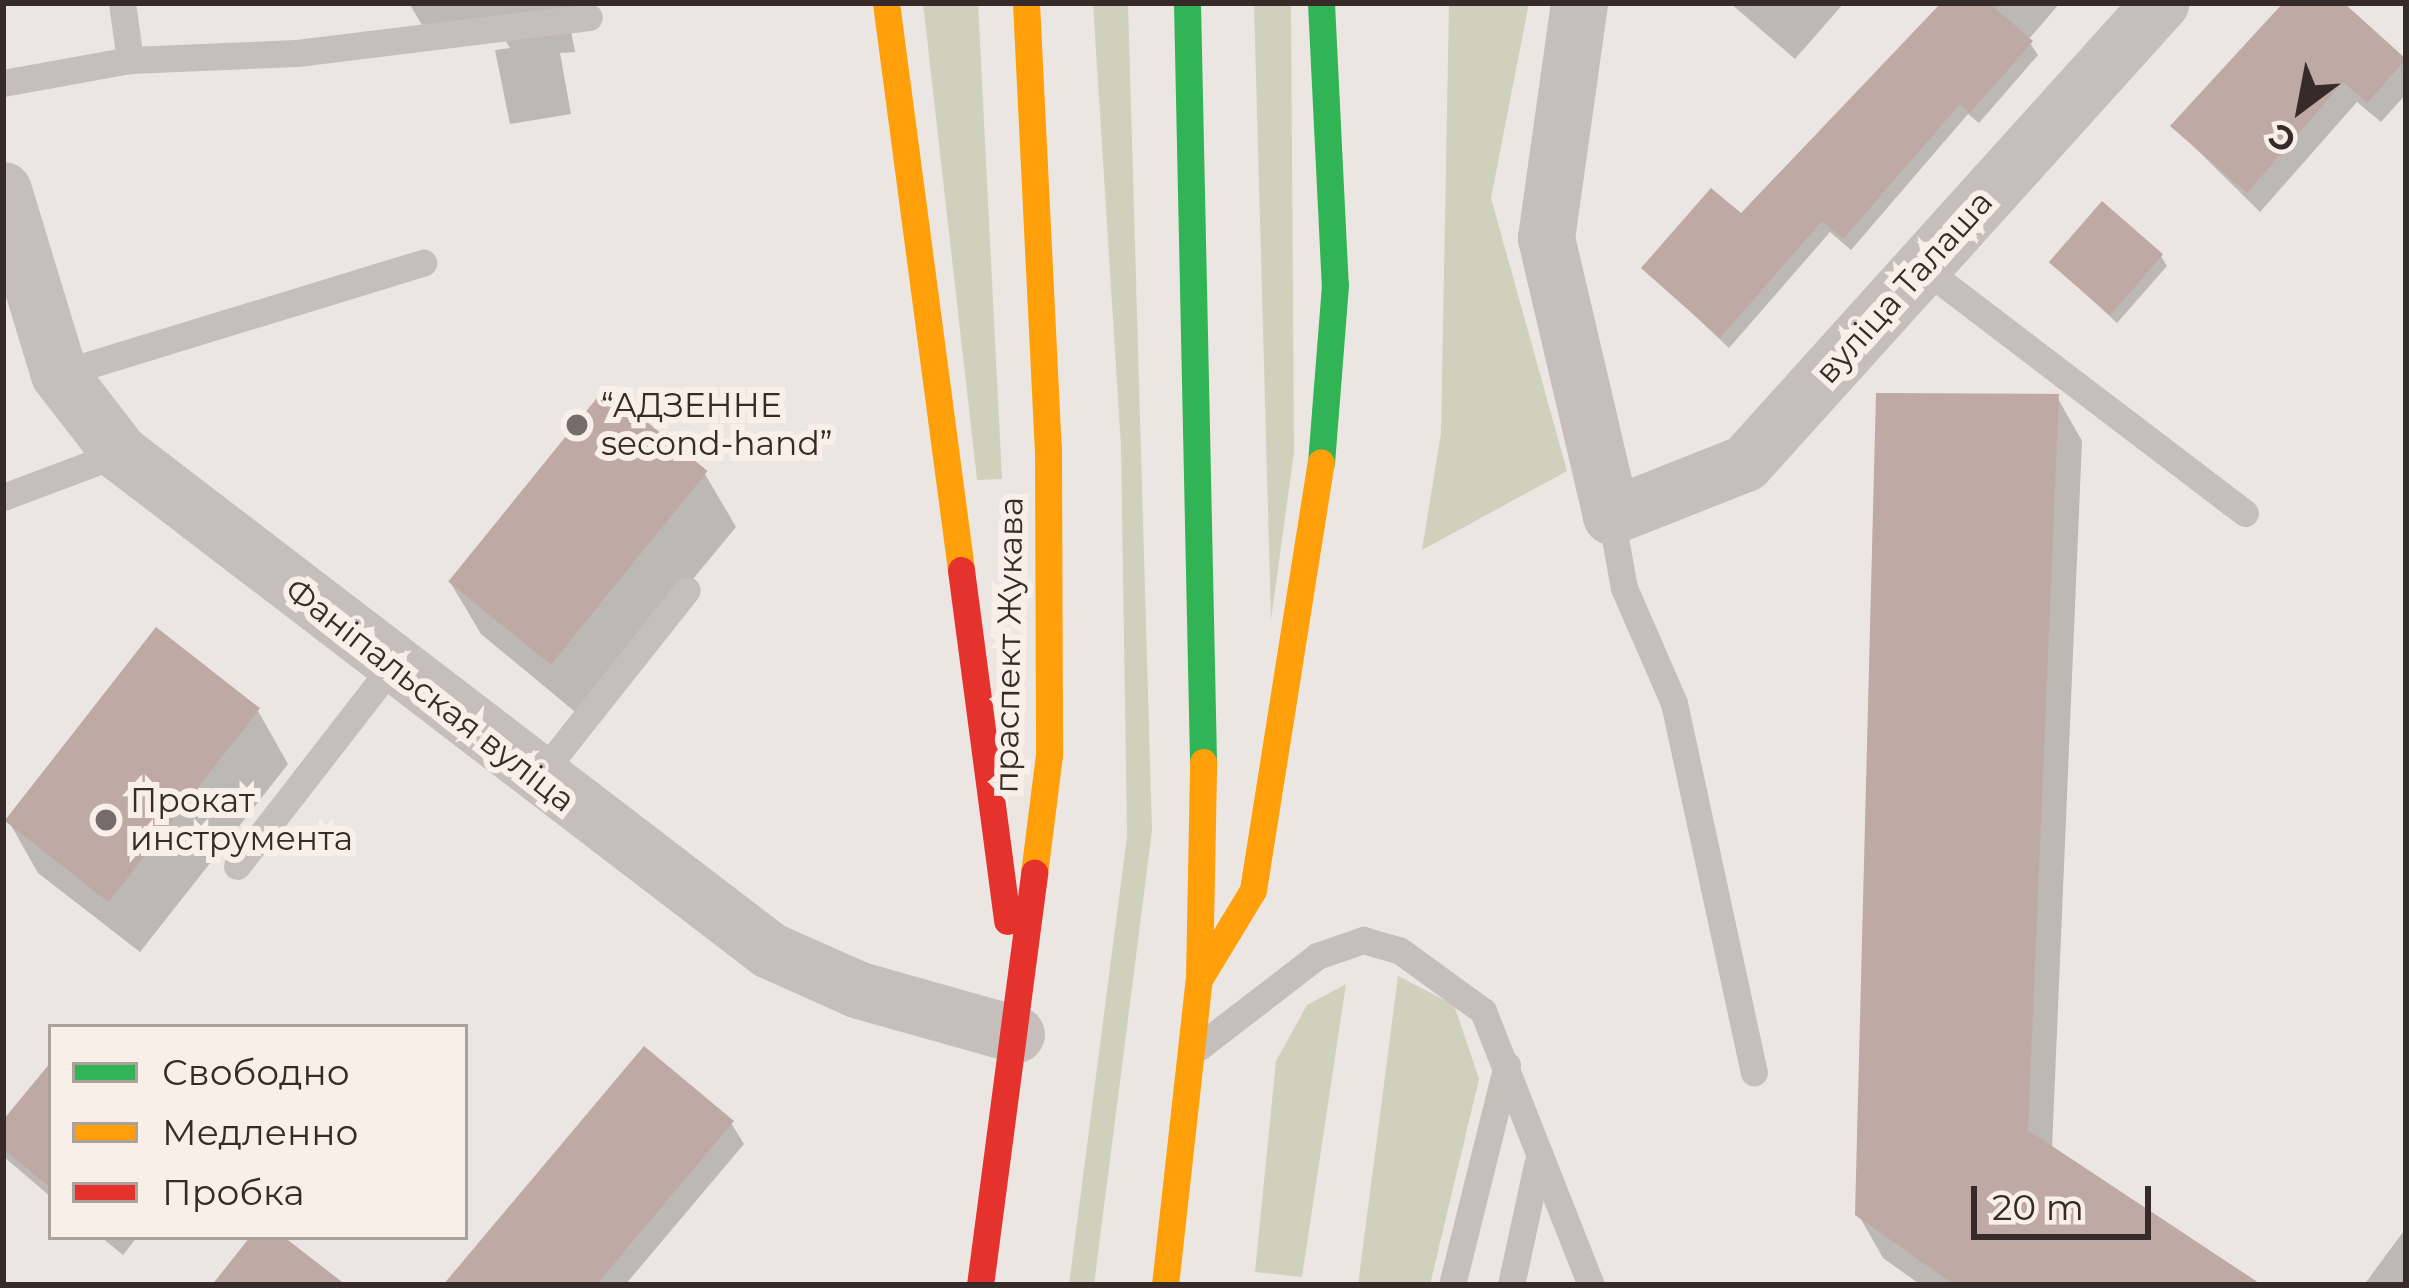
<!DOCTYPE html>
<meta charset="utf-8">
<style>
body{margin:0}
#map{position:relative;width:2409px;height:1288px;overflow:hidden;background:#ece6e2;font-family:Montserrat,sans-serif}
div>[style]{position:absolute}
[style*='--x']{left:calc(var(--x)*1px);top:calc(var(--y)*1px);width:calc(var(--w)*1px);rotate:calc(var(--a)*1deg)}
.green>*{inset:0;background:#cfd1bd}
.shadow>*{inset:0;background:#0003}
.building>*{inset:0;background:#bfa9a4;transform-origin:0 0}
.lane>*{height:27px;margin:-13.5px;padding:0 13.5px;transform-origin:13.5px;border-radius:13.5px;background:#c5beba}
.street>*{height:57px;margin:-28.5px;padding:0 28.5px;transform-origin:28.5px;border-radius:28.5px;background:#c5beba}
.fast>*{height:27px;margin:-13.5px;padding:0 13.5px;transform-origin:13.5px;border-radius:13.5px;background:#30b455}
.slow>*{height:27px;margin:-13.5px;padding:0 13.5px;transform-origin:13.5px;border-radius:13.5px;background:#ff9f0a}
.jam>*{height:27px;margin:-13.5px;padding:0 13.5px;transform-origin:13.5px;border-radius:13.5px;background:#e5322d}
.dots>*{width:33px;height:33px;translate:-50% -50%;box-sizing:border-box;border:6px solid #f9efe9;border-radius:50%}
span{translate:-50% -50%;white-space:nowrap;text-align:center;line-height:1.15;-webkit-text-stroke:12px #f9efe9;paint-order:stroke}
.street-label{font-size:33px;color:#362b29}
.poi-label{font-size:33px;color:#362b29}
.left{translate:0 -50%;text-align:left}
.frame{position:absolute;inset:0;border:6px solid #362b29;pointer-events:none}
.legend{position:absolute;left:48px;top:1024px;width:420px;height:216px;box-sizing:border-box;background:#f9efe9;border:3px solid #aba19c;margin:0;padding:15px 21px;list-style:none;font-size:36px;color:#362b29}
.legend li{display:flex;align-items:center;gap:24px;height:60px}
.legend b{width:60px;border:3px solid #aba19c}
.north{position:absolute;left:2241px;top:48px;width:120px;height:120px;-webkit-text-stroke:9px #f9efe9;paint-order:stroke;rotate:212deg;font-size:33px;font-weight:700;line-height:48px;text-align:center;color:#362b29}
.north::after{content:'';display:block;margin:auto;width:42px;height:54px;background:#362b29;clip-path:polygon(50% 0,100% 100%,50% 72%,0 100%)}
.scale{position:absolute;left:1971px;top:1186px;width:180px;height:54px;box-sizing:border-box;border:6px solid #362b29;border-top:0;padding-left:15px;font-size:36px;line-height:42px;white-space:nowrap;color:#362b29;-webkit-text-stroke:9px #f9efe9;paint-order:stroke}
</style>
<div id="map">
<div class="green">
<i style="clip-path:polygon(923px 3px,978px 3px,1002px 479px,977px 480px)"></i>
<i style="clip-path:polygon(1093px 3px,1128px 3px,1152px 831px,1094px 1285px,1069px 1285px,1127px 836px,1121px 446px)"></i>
<i style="clip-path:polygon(1254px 3px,1291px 3px,1294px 452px,1271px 620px)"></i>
<i style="clip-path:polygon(1449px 3px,1529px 3px,1491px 198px,1567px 471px,1422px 550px,1441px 433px)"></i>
<i style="clip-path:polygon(1398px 976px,1454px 1005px,1479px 1079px,1430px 1285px,1358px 1285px)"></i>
<i style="clip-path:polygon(1346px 984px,1302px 1277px,1255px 1272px,1276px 1061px,1307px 1005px)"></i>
</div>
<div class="shadow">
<i style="clip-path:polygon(409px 3px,595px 3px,598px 27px,571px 31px,575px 52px,560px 53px,571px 114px,510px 124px,495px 50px,510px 48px,505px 40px,436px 49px)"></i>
<i style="clip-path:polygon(1730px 3px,1844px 3px,1795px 59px)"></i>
<i style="clip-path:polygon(1946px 3px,2060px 3px,2028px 40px,2038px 55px,1979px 123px,1968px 114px,1851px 250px,1830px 232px,1729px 348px,1645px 269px,1741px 218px)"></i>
<i style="clip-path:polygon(2286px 3px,2339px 3px,2404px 60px,2406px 94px,2381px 122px,2357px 102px,2260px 212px,2174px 127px)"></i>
<i style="clip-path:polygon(2161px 256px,2167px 266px,2117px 323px,2052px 263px)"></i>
<i style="clip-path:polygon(2057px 397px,2082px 441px,2052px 1149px,2257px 1285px,1921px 1285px,1883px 1258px,1858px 1214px)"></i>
<i style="clip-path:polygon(705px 474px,736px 527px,580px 716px,481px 634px,450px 582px)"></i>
<i style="clip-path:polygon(258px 711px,288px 764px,140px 952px,38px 873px,8px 820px)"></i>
<i style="clip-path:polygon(51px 1066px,51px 1197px,3px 1156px,3px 1125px)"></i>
<i style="clip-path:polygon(731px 1123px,744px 1144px,625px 1285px,475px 1285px)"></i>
<i style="clip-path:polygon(2406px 1228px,2406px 1285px,2364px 1285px)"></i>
<i style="clip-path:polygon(101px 1237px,137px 1237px,123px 1255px)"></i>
</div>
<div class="building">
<i style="clip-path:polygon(1941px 3px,1989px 3px,2033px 41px,1970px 113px,1960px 104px,1843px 239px,1822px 221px,1720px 338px,1641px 268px,1711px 188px,1741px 213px)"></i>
<i style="clip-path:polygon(2283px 3px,2344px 3px,2406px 59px,2367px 103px,2343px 82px,2247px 193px,2170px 126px)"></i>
<i style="left:2102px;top:201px;width:81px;height:81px;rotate:41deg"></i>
<i style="left:605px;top:388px;width:132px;height:249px;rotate:39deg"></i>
<i style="clip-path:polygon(1876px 393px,2059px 394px,2028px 1130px,2262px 1285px,1955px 1285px,1855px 1215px)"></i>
<i style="left:156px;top:627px;width:132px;height:246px;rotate:38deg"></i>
<i style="clip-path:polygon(644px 1046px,734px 1121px,596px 1285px,443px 1285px)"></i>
<i style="clip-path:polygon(51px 1062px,51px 1188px,3px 1149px,3px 1120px)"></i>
<i style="clip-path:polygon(250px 1237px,284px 1237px,346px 1285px,212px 1285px)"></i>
</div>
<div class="lane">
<i style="--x:122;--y:3;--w:58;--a:82"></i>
<i style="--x:3;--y:83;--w:129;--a:-10.3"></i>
<i style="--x:130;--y:60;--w:167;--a:-2.4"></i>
<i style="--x:297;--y:53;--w:294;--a:-7"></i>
<i style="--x:1922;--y:267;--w:406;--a:37.3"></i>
<i style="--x:59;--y:374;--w:381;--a:-17"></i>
<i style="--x:3;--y:497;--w:125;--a:-20.6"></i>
<i style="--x:1611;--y:516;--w:73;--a:79.8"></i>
<i style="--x:1624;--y:588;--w:125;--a:66.5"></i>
<i style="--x:1674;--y:703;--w:378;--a:77.8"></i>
<i style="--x:537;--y:779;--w:241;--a:-51.6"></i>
<i style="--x:237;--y:866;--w:253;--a:-52.2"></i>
<i style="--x:1199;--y:1047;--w:149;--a:-37.6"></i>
<i style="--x:1317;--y:956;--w:49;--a:-19.2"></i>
<i style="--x:1363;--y:940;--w:37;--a:16"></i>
<i style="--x:1399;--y:950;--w:104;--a:36"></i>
<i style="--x:1483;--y:1011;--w:295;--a:68.5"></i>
<i style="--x:1452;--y:1285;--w:227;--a:-76"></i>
<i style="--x:1511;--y:1285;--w:123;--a:-77.8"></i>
</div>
<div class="street">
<i style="--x:1579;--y:3;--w:237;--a:98"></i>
<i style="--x:1546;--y:238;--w:285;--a:76.8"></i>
<i style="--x:1611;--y:516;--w:144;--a:-21.6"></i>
<i style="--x:1745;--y:463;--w:620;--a:-47.94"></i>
<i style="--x:3;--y:190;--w:192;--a:73.1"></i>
<i style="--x:59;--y:374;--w:100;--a:52.3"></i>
<i style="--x:120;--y:453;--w:817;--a:37.44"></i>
<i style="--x:769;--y:950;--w:98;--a:24"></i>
<i style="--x:859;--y:990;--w:163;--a:15.7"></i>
</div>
<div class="fast">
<i style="--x:1187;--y:3;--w:759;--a:88.79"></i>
<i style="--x:1321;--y:3;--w:282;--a:87.2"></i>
<i style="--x:1335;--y:285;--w:178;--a:94.5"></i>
</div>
<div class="slow">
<i style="--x:886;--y:3;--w:572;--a:82.46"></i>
<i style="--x:1026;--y:3;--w:446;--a:87.2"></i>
<i style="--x:1048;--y:448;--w:307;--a:89.8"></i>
<i style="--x:1049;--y:755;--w:119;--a:97.2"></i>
<i style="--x:1201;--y:976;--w:100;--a:-58.8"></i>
<i style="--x:1253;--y:890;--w:433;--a:-81"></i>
<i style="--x:1165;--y:1285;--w:308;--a:-83.7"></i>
<i style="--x:1199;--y:979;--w:217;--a:-88.9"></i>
</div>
<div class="jam">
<i style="--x:961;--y:570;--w:354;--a:82.5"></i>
<i style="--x:980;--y:1285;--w:416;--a:-82.5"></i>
</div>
<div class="dots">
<i style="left:577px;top:425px;background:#766c6a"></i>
<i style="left:106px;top:820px;background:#766c6a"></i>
</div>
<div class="street-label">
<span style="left:1904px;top:287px;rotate:-48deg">вуліца Талаша</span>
<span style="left:1009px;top:645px;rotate:-89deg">праспект Жукава</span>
<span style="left:430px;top:695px;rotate:38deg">Фаніпальская вуліца</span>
</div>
<div class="poi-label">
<span class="left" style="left:601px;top:425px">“АДЗЕННЕ<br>second-hand”</span>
<span class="left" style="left:130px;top:820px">Прокат<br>инструмента</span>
</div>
<div class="frame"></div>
<ul class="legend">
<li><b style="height:15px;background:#30b455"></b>Свободно</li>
<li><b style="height:15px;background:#ff9f0a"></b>Медленно</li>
<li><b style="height:15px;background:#e5322d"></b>Пробка</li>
</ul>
<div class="north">С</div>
<div class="scale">20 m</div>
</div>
